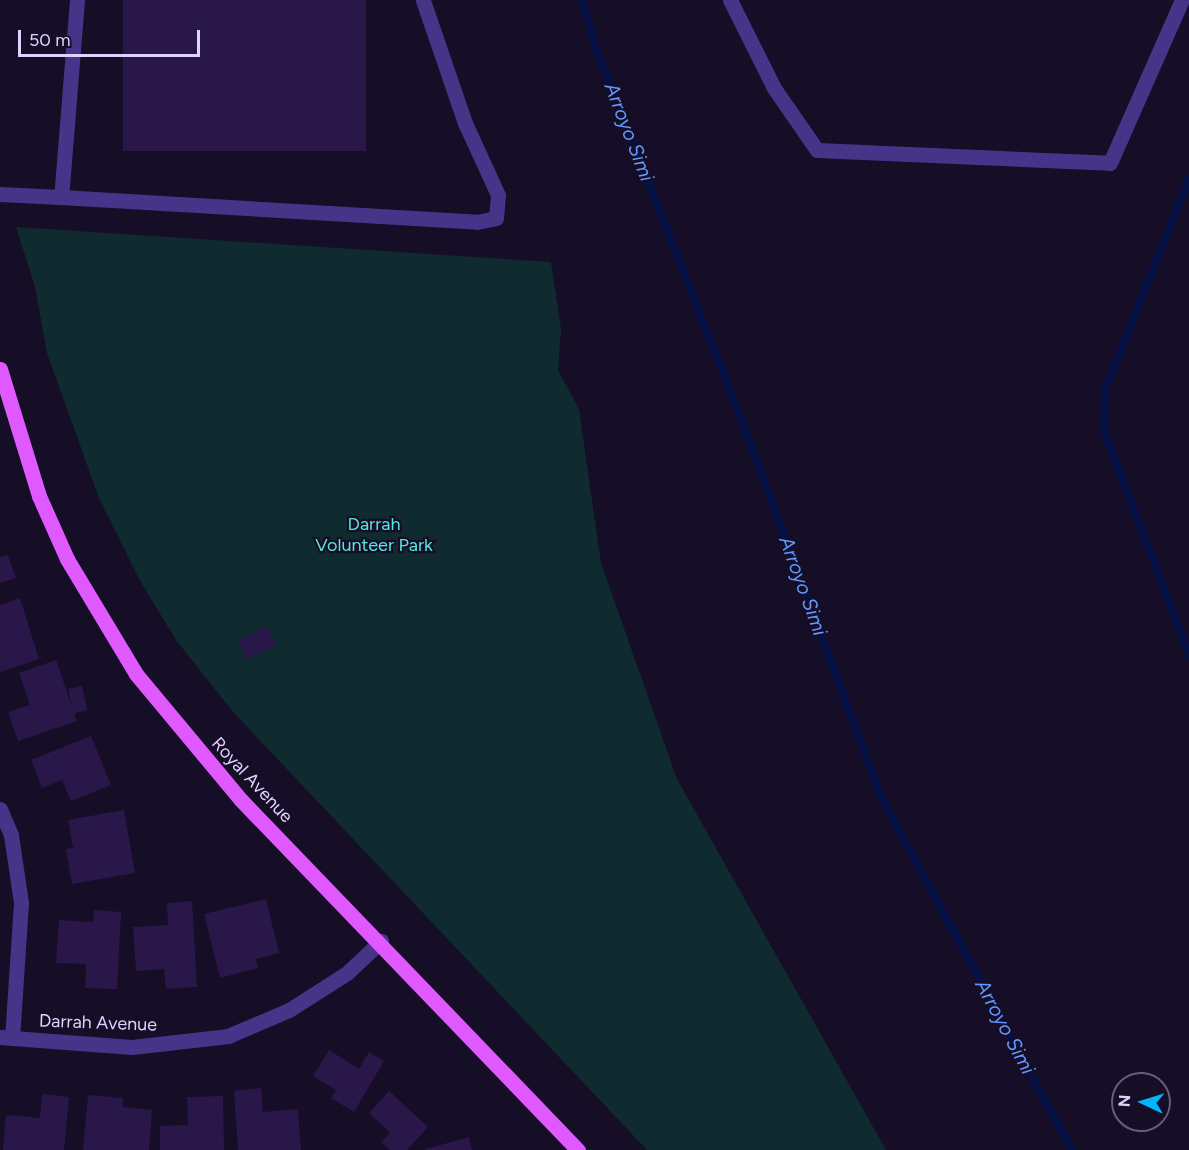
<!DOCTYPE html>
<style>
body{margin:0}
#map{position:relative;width:1189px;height:1150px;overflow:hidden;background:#160d26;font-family:Figtree,sans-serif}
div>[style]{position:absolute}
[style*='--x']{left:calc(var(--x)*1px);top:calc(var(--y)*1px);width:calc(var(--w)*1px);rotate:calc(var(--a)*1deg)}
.green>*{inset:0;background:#0f2b30}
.stream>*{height:8px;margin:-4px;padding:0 4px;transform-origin:4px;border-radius:4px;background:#061146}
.building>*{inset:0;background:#2a1749;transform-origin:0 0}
.minor>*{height:15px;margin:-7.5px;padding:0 7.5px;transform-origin:7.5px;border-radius:7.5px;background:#473489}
.major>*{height:15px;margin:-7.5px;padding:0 7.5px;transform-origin:7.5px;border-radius:7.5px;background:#e059ff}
span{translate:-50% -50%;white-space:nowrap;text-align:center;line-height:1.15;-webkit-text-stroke:4.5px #160d26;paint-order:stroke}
.park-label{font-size:18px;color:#53e9e0}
.street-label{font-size:18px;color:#dfd2ff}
.water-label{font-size:20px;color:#6098ff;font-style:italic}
.north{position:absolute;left:1111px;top:1072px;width:60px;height:60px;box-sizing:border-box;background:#160d26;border:2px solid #665c7d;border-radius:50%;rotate:274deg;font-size:16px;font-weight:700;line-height:24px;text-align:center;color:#dfd2ff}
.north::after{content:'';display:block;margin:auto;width:21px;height:27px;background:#00b4fd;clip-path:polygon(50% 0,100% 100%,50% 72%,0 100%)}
.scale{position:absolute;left:18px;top:30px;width:182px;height:27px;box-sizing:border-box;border:3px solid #dfd2ff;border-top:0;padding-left:8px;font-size:18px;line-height:21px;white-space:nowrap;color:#dfd2ff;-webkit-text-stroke:4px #160d26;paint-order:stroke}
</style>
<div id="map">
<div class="green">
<i style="clip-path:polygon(16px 227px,551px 262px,561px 329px,558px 370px,579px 409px,601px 563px,677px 779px,886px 1150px,647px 1150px,233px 712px,176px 640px,139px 579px,99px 498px,47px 353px,35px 287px)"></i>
</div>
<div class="stream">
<i style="--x:582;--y:0;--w:53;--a:73.6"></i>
<i style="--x:597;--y:51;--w:389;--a:68.6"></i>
<i style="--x:739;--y:413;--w:409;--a:69.7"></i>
<i style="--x:881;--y:797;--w:401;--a:61.6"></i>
<i style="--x:1189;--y:179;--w:227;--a:111.7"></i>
<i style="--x:1105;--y:390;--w:41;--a:91.4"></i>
<i style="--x:1104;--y:431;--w:240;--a:69.2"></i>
</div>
<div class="building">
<i style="left:123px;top:0;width:243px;height:151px"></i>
<i style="clip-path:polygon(8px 555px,16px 578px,0 583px,0 557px)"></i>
<i style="clip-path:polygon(20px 598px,39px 659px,0 672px,0 605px)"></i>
<i style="left:266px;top:626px;width:21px;height:32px;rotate:62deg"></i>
<i style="clip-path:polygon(56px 660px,77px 721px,18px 741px,8px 712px,30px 705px,19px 673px)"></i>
<i style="left:82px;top:686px;width:25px;height:14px;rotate:78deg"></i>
<i style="clip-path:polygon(91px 736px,111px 785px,71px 801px,62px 780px,42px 788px,31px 760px)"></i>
<i style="clip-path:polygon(124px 810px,135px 873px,72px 884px,66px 849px,73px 848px,68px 820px)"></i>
<i style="clip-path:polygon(266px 899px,279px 953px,256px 959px,258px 968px,220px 978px,204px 914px)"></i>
<i style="clip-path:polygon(192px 901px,197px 987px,166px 989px,164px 969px,136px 971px,133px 927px,168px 925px,167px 903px)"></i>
<i style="clip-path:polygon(94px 910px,121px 912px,117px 989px,85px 988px,86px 964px,56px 963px,59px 920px,93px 922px)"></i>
<i style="clip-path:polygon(329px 1050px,359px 1069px,369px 1052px,384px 1061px,354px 1112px,331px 1098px,336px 1090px,313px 1076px)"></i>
<i style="clip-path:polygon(261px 1088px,263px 1112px,298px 1109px,301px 1150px,238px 1150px,234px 1091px)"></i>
<i style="clip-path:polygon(389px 1091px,428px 1127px,407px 1150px,390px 1150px,381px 1142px,390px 1133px,369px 1113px)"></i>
<i style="clip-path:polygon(42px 1094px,69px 1097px,64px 1150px,3px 1150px,6px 1115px,40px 1118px)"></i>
<i style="clip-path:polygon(88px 1095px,123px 1098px,123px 1107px,152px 1110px,149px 1150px,83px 1150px)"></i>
<i style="clip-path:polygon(223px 1096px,224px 1150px,160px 1150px,160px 1126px,188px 1125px,187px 1097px)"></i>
<i style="clip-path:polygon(469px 1137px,472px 1150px,426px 1150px,426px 1149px)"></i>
</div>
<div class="minor">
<i style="--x:77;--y:0;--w:198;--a:94.6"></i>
<i style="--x:61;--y:197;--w:417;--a:3.4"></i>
<i style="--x:477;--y:222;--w:19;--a:-12"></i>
<i style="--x:496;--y:218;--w:23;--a:-85"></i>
<i style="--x:498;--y:195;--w:79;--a:-114.6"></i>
<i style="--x:465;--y:123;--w:130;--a:-108.9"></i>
<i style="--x:730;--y:0;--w:98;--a:63.4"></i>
<i style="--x:774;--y:88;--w:75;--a:55.3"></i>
<i style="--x:817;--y:150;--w:293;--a:2.5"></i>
<i style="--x:1110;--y:163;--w:178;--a:-66.2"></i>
<i style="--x:0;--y:194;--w:61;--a:2.8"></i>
<i style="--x:0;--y:809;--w:28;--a:67"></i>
<i style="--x:11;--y:835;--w:69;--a:81.6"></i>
<i style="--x:21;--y:903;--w:135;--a:93.8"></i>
<i style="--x:0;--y:1037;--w:132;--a:4.3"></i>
<i style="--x:132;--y:1047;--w:97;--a:-6.5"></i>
<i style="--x:228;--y:1036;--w:66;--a:-23.1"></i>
<i style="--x:289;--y:1010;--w:69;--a:-32.5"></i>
<i style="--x:347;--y:973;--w:47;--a:-43.3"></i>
</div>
<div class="major">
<i style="--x:0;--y:369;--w:133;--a:72.9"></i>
<i style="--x:39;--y:496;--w:69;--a:66"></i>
<i style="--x:67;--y:559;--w:134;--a:59"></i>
<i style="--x:136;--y:674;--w:164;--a:50.2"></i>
<i style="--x:241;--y:800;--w:486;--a:46.1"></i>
</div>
<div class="park-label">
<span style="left:374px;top:535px">Darrah<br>Volunteer Park</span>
</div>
<div class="street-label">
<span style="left:252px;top:780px;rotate:47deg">Royal Avenue</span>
<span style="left:98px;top:1023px;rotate:2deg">Darrah Avenue</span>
</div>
<div class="water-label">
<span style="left:629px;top:132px;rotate:69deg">Arroyo Simi</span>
<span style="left:803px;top:586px;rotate:70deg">Arroyo Simi</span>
<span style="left:1005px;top:1027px;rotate:62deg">Arroyo Simi</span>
</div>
<div class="north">N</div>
<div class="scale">50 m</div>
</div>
